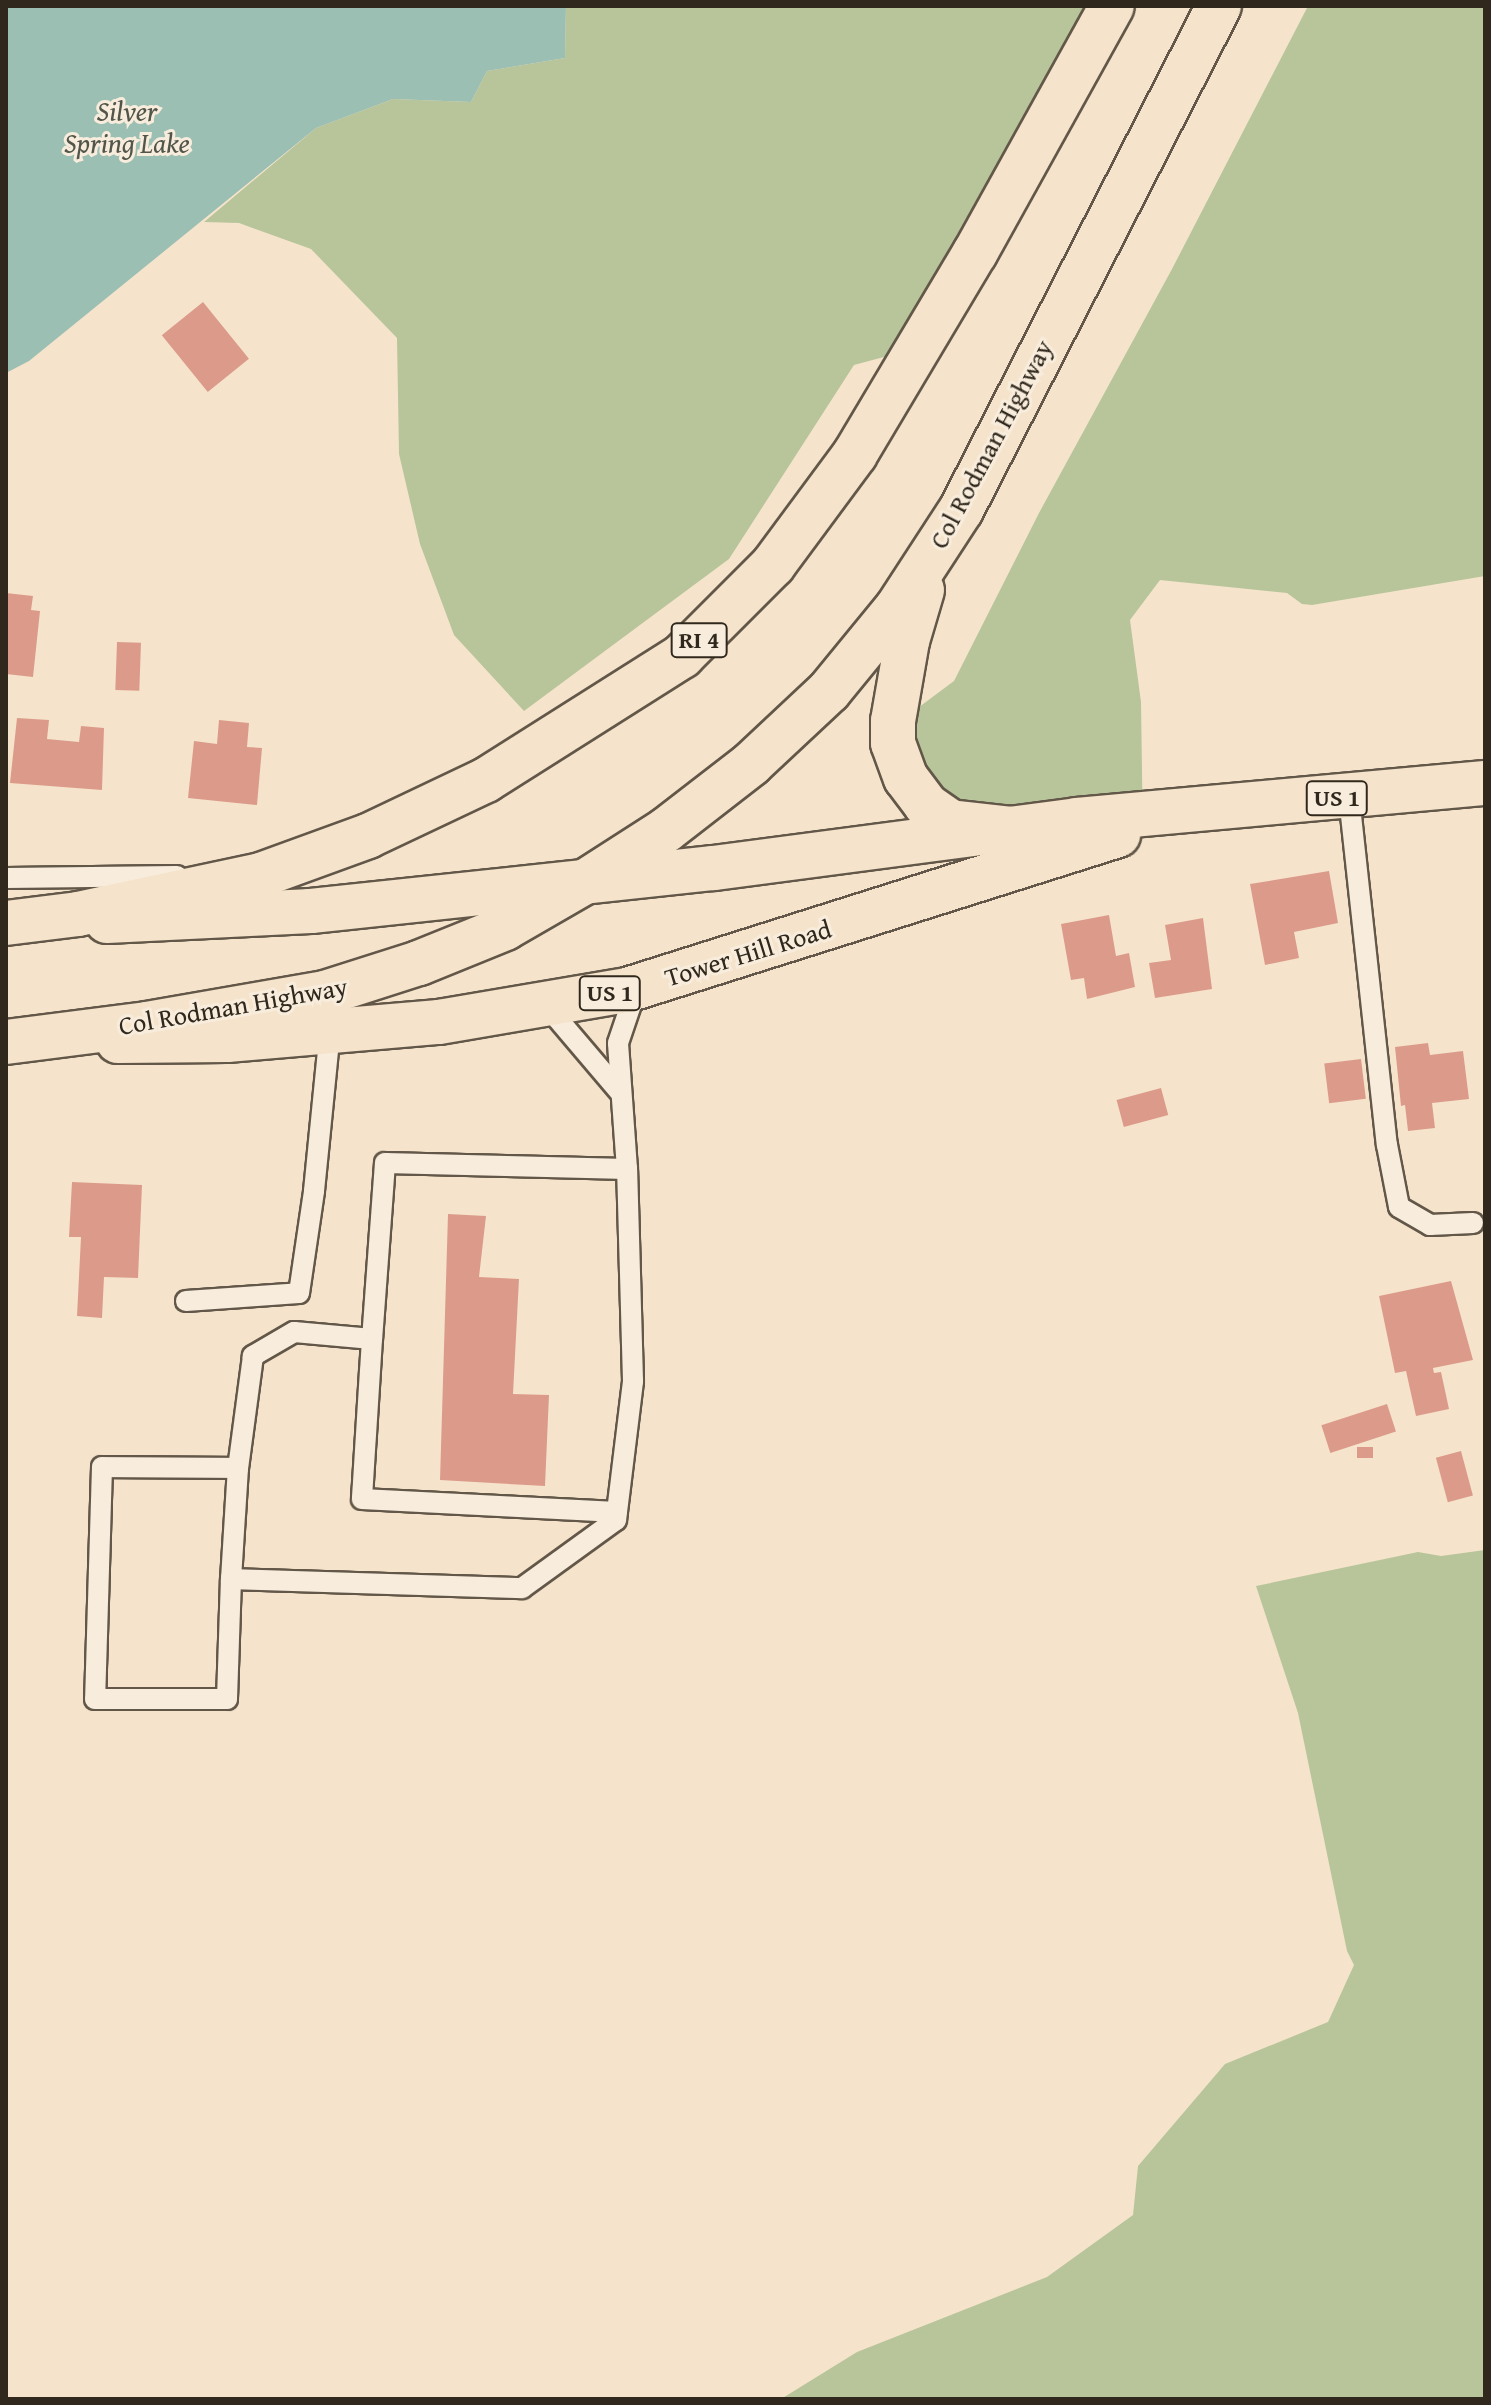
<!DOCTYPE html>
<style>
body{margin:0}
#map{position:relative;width:1491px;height:2405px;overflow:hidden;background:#f5e4cb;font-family:"Gentium Book Plus",serif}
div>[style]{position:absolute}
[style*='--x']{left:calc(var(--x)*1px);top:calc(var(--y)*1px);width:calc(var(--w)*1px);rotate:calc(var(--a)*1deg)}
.green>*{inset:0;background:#b8c59a}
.water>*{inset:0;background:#9cbfb4}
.building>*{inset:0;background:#dc9b8a;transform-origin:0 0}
.roads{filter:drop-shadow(2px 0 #625748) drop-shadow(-2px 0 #625748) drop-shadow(0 2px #625748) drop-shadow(0 -2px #625748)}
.lane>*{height:20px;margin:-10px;padding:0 10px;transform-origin:10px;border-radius:10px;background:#f8eddd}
.primary>*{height:44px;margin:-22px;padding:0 22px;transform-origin:22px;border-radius:22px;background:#f5e4cb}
.highway>*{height:44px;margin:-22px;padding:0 22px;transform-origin:22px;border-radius:22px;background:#f5e4cb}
span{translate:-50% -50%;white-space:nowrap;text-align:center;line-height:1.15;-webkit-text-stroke:6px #f8eddd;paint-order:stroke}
.shield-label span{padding:2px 6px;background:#f8eddd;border:2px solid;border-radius:6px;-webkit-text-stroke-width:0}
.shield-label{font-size:24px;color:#31281d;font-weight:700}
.street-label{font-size:26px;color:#31281d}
.water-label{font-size:28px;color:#51554a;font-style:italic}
.frame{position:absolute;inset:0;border:8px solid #31281d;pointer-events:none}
</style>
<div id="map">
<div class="green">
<i style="clip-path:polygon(566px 6px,1111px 6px,921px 347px,854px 365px,729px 559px,524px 711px,454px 635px,420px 544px,399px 454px,397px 338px,311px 249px,239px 223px,204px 222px,316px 128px,393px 99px,471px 102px,487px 71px,565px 58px)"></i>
<i style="clip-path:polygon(1308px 6px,1485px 6px,1485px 576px,1312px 605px,1302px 604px,1287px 593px,1160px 580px,1130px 620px,1141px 702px,1143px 838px,1081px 849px,936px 821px,899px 722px,954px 681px,1039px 513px,1172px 269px)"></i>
<i style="clip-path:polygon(1485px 1550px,1485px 2399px,781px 2399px,857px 2352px,1047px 2277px,1133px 2215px,1138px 2166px,1225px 2064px,1328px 2022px,1354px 1965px,1347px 1951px,1298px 1713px,1256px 1586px,1418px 1552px,1441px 1556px)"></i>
</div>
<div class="water">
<i style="clip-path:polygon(6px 6px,566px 6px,565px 58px,487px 71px,471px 102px,393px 99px,316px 128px,29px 361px,6px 373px)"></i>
</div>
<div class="building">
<i style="left:203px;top:302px;width:73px;height:53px;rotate:51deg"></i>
<i style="clip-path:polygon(6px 593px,33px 596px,31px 610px,40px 611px,33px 677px,6px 674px)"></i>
<i style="left:117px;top:642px;width:24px;height:48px;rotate:2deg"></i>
<i style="clip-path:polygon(17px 718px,49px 720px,47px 739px,79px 742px,81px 726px,104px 728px,102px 790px,10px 783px)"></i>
<i style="clip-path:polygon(219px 720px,249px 723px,247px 747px,262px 748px,257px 805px,188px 798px,194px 741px,217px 744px)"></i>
<i style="clip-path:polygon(1329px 871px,1338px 923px,1294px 932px,1299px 958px,1265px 965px,1250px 884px)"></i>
<i style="clip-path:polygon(1109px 915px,1116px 956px,1129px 953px,1135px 987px,1087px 999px,1084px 978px,1071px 980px,1061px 924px)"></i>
<i style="clip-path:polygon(1203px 918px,1212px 989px,1155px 998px,1149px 963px,1171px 960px,1165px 925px)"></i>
<i style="clip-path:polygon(1428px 1043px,1430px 1055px,1463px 1051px,1469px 1099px,1432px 1103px,1435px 1128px,1408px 1131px,1405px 1105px,1401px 1106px,1395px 1047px)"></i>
<i style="left:1361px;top:1059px;width:40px;height:37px;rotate:83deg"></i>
<i style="left:1161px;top:1088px;width:28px;height:46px;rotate:75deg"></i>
<i style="clip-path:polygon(72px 1182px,142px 1185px,138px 1278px,104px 1277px,102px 1318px,77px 1316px,81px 1237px,69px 1237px)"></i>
<i style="clip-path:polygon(448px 1214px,486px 1216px,479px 1277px,519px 1279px,513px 1394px,549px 1395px,545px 1486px,440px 1480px)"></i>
<i style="clip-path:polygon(1451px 1281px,1473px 1360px,1433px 1368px,1434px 1373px,1441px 1372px,1449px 1409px,1416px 1416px,1406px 1371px,1395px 1373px,1379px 1296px)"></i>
<i style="left:1387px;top:1404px;width:29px;height:69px;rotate:72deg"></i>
<i style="left:1357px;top:1447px;width:16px;height:11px"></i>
<i style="left:1461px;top:1451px;width:46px;height:26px;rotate:75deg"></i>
</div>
<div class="roads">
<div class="lane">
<i style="--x:1349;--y:797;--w:350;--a:83.8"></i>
<i style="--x:1387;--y:1145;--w:63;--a:79"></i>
<i style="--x:1399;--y:1207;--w:36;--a:30"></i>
<i style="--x:1430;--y:1225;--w:43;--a:-2.7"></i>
<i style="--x:6;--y:878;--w:171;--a:-0.7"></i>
<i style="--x:545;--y:1004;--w:114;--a:49.6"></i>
<i style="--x:627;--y:1169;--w:242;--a:-178.6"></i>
<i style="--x:385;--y:1163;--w:176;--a:94.2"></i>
<i style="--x:372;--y:1339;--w:78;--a:-174.9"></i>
<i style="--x:294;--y:1332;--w:48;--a:149.7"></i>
<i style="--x:253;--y:1356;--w:113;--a:97.6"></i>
<i style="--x:238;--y:1468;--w:136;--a:-179.6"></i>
<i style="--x:102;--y:1467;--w:232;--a:91.7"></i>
<i style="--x:95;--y:1699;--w:132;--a:0"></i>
<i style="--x:227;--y:1699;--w:120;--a:-88.1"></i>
<i style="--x:231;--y:1579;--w:291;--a:1.8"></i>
<i style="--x:522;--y:1588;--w:116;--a:-35.9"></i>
<i style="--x:616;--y:1520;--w:140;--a:-83"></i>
<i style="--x:633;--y:1381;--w:212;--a:-91.6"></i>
<i style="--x:627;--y:1169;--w:126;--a:-94.1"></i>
<i style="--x:618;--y:1043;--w:59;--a:-71.3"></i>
<i style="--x:186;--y:1301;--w:113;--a:-4"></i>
<i style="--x:299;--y:1293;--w:103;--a:-81.6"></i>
<i style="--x:314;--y:1191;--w:161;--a:-84.3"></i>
<i style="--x:372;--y:1339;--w:160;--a:93.6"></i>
<i style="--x:362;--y:1499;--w:255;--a:2.9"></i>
<i style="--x:231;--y:1579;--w:111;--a:-86.4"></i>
</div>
<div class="primary">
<i style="--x:107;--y:921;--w:204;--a:-2.8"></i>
<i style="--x:311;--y:911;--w:405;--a:-6.1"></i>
<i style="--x:714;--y:868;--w:366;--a:-7.5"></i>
<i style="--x:1077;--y:820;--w:410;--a:-5.2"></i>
<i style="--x:118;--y:1041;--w:109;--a:-0.5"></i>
<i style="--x:227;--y:1040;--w:213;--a:-4.9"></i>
<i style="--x:439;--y:1022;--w:191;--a:-9.7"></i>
<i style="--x:627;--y:990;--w:515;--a:-17.52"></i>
</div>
<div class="highway">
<i style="--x:922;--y:590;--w:53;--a:106.4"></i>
<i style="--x:907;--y:641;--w:81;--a:99.9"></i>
<i style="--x:893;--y:721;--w:22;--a:90"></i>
<i style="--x:893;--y:743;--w:37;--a:70"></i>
<i style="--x:906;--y:778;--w:34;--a:53"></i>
<i style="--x:926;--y:805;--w:29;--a:35"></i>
<i style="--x:950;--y:822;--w:61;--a:6.5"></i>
<i style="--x:6;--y:923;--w:73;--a:-7.1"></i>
<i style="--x:78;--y:914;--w:187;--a:-12"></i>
<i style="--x:261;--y:875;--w:114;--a:-20"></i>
<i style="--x:368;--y:836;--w:131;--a:-25.4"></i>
<i style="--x:486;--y:780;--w:232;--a:-32.3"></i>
<i style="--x:682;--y:656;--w:129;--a:-45"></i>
<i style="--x:773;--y:565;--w:138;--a:-53.5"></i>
<i style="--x:855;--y:454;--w:234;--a:-59.2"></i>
<i style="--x:975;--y:253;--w:282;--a:-61"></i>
<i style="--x:6;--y:1042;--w:142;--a:-7.3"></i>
<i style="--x:147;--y:1024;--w:181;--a:-9.9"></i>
<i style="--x:325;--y:993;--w:99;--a:-17.7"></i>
<i style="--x:419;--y:963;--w:93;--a:-22.1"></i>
<i style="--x:505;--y:928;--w:96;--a:-30"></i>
<i style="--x:588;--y:880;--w:93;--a:-32.7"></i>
<i style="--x:666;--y:830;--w:108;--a:-37.8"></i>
<i style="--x:751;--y:764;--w:107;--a:-43.1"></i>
<i style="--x:829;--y:691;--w:107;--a:-50.7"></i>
<i style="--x:897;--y:608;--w:117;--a:-56.9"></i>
<i style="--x:961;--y:510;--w:566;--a:-62.89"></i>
</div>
</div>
<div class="shield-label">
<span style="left:699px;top:640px">RI 4</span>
<span style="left:1337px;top:798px">US 1</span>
<span style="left:610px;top:993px">US 1</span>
</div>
<div class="street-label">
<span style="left:991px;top:444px;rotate:-62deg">Col Rodman Highway</span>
<span style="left:748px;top:953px;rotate:-17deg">Tower Hill Road</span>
<span style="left:233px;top:1006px;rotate:-10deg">Col Rodman Highway</span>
</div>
<div class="water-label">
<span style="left:127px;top:127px">Silver<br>Spring Lake</span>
</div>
<div class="frame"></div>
</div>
